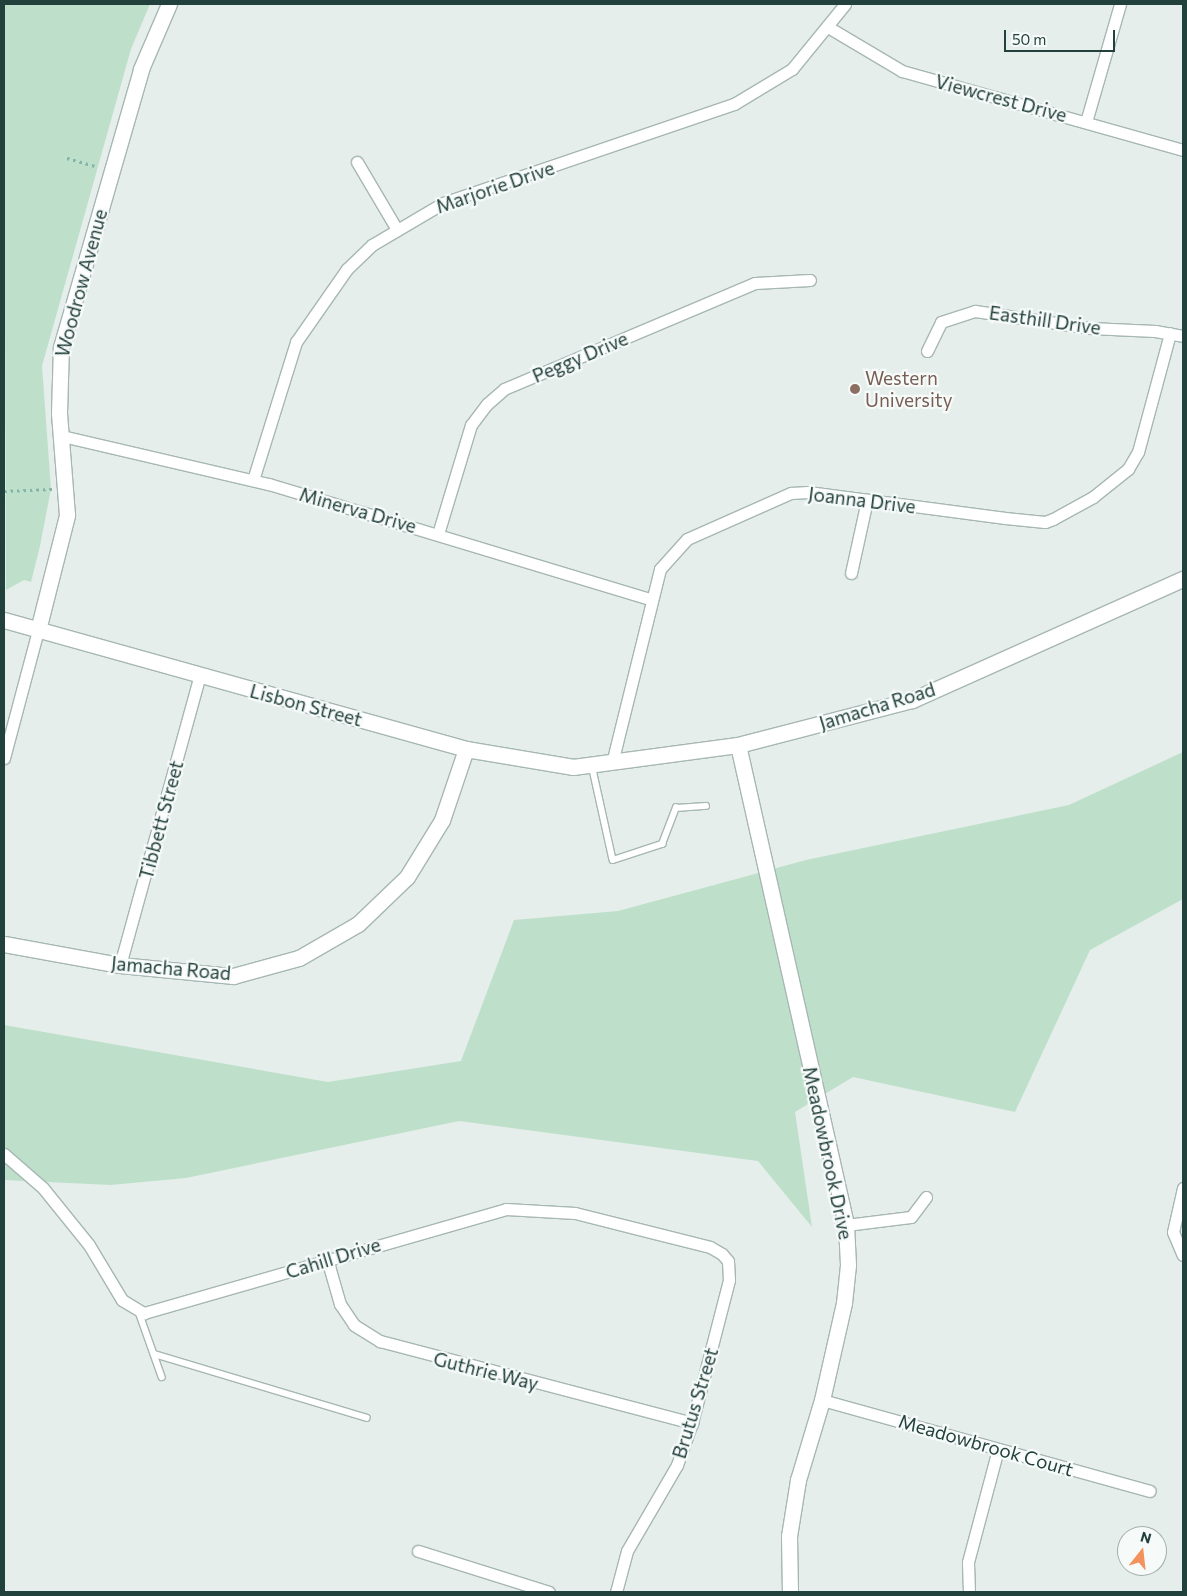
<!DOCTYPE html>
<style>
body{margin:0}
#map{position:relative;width:1187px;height:1596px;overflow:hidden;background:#e5eeeb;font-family:Commissioner,sans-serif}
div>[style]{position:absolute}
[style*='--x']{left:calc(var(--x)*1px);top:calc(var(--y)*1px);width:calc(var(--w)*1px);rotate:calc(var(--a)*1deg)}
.green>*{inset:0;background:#bee0ca}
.path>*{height:2.5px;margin-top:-1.25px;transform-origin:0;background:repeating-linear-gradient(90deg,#85b2a9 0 2.5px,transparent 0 6.5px)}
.roads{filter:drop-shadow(1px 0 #a7b7b3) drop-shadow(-1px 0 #a7b7b3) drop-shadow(0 1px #a7b7b3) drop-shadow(0 -1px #a7b7b3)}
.lane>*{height:5.5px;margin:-2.75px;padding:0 2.75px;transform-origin:2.75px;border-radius:2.75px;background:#fff}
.street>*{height:11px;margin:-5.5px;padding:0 5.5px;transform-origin:5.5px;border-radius:5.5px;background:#fff}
.secondary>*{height:15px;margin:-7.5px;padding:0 7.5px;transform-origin:7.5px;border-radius:7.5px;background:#fff}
.dots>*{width:14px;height:14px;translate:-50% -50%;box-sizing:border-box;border:2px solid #f6faf9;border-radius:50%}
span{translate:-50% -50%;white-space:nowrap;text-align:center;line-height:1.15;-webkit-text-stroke:4.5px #f6faf9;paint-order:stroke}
.street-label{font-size:19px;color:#23413c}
.education-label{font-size:19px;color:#785e54}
.left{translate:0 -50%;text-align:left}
.frame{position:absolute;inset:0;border:5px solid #23413c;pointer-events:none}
.north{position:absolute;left:1117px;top:1526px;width:50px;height:50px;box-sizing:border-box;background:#f6faf9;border:1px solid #a2b0ad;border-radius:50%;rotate:16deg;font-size:14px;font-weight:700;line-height:20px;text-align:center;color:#23413c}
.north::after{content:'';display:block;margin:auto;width:18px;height:22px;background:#f4925d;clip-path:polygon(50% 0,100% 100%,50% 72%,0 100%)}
.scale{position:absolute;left:1004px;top:30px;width:111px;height:22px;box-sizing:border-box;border:2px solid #23413c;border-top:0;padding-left:6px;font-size:15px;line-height:18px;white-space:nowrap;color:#23413c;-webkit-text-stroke:4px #f6faf9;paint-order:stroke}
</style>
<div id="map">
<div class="green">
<i style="clip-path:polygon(4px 4px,150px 4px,131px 49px,42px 366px,51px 489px,40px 546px,31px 582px,24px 580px,6px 590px)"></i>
<i style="clip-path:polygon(1183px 752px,1183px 899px,1090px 950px,1015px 1112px,853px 1077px,795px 1112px,812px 1227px,758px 1161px,459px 1121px,186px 1178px,111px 1185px,4px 1180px,4px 1025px,328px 1082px,461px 1061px,514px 920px,618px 911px,806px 860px,1069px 805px)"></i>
</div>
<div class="path">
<i style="--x:67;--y:158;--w:32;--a:16"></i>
<i style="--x:4;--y:491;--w:48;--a:-2.4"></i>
</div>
<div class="roads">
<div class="lane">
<i style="--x:592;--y:765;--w:97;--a:77.5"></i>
<i style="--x:613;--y:860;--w:52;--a:-18.1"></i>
<i style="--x:662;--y:844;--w:39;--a:-69"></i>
<i style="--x:676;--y:808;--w:30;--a:-4"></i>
<i style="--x:139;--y:1312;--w:69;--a:70.5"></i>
<i style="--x:154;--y:1354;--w:222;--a:16.7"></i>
</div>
<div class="street">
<i style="--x:828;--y:27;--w:86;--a:30.7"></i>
<i style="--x:902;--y:71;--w:292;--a:15.7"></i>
<i style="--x:1086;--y:122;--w:123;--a:-73.9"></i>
<i style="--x:357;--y:162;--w:77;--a:59.4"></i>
<i style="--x:927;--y:351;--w:32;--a:-64"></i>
<i style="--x:941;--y:322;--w:36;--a:-18"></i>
<i style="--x:975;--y:311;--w:116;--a:8.4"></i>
<i style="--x:1090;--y:328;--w:65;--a:2.6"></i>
<i style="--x:1155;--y:331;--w:28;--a:10"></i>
<i style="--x:62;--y:436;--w:212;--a:13.1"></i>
<i style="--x:269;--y:484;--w:399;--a:16.8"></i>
<i style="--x:253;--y:480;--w:145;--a:-72.7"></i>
<i style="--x:296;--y:342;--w:89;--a:-55.1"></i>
<i style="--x:347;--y:269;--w:35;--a:-44"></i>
<i style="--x:372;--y:245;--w:82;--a:-30.6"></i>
<i style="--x:443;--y:203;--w:307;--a:-18.8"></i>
<i style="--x:734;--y:104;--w:68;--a:-31.1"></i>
<i style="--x:792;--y:69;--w:84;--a:-50.8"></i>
<i style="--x:438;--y:534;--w:114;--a:-73.2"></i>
<i style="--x:471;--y:425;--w:26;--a:-53"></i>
<i style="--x:487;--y:404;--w:23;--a:-41"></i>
<i style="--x:504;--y:389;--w:272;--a:-22.9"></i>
<i style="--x:755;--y:283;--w:55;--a:-3.1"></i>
<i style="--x:851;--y:573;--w:75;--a:-77.6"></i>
<i style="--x:4;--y:758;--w:132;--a:-75.1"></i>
<i style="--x:612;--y:763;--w:200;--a:-76.1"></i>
<i style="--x:660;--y:569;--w:40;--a:-48"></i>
<i style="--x:687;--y:539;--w:114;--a:-23.9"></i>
<i style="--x:791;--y:493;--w:17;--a:-3"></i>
<i style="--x:808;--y:492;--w:199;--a:7.5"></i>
<i style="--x:1005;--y:518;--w:40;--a:5.7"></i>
<i style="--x:1045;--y:522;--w:9;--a:-21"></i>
<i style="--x:1053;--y:519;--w:46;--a:-28.8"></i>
<i style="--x:1093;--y:497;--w:45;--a:-38.7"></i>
<i style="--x:1128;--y:469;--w:20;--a:-60"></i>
<i style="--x:1138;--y:452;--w:123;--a:-74.9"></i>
<i style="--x:120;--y:965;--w:301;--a:-74.6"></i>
<i style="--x:4;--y:1154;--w:52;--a:41.1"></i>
<i style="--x:43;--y:1188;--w:73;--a:51.1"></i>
<i style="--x:89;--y:1245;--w:64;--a:59"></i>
<i style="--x:122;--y:1300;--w:26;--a:31"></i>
<i style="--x:144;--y:1313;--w:377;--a:-16"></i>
<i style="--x:506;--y:1209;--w:69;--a:3.3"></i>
<i style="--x:575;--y:1213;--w:139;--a:14.1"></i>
<i style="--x:710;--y:1247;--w:14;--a:30"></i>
<i style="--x:722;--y:1254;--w:9;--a:49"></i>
<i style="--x:728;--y:1261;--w:19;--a:87"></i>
<i style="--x:729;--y:1280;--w:148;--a:104.5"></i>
<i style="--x:692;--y:1423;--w:45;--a:109.7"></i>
<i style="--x:677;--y:1465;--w:99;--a:120.2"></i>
<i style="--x:627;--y:1551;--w:42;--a:105"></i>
<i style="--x:1183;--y:1188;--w:45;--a:102.8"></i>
<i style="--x:1173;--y:1232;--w:25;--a:67"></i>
<i style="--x:846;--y:1225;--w:65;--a:-7"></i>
<i style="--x:911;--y:1217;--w:25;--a:-53"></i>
<i style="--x:327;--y:1259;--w:47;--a:73.9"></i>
<i style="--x:340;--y:1304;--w:25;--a:56"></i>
<i style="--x:354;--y:1325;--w:31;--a:32"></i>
<i style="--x:380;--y:1341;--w:323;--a:14.7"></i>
<i style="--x:822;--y:1400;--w:340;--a:15.5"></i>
<i style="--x:418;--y:1551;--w:137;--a:17.4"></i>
<i style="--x:969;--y:1592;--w:30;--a:-92"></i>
<i style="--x:968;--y:1562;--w:117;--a:-75.1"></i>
</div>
<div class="secondary">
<i style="--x:4;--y:620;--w:480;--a:15.6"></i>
<i style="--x:466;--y:749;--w:109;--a:9.5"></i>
<i style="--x:573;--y:767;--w:166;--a:-7.6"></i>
<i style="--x:738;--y:745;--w:180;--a:-14.5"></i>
<i style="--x:912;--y:700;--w:297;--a:-24.1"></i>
<i style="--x:38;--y:630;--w:119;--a:-75.8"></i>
<i style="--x:67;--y:515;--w:102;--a:-94.5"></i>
<i style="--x:59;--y:413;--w:66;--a:-88.3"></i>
<i style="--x:61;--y:347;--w:289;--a:-73.9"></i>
<i style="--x:141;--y:69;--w:71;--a:-66.7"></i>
<i style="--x:738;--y:745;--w:492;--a:77.3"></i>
<i style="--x:846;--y:1225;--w:40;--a:87.1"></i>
<i style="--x:848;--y:1265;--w:38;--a:96"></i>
<i style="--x:844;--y:1303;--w:99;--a:102.8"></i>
<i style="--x:822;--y:1400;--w:84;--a:106.7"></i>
<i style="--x:798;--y:1480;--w:57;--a:99.1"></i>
<i style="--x:789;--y:1536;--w:56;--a:89"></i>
<i style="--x:4;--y:944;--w:118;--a:10.3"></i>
<i style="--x:120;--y:965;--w:114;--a:5.6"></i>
<i style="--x:233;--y:976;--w:68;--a:-15.3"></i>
<i style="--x:299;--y:958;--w:68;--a:-30"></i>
<i style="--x:358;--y:924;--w:68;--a:-43.8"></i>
<i style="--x:407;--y:877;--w:67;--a:-58.4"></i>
<i style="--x:442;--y:820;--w:75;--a:-71.3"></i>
</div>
</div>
<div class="dots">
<i style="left:855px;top:389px;background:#8d6e63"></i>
</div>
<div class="street-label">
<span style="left:1001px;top:98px;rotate:15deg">Viewcrest Drive</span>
<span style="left:495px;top:187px;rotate:-19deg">Marjorie Drive</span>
<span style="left:81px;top:283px;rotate:-75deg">Woodrow Avenue</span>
<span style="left:1045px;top:320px;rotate:8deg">Easthill Drive</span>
<span style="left:580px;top:357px;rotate:-23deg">Peggy Drive</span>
<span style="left:862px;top:500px;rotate:7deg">Joanna Drive</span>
<span style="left:358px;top:510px;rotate:16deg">Minerva Drive</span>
<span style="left:306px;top:705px;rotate:15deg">Lisbon Street</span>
<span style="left:877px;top:706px;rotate:-17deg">Jamacha Road</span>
<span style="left:161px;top:820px;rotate:-75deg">Tibbett Street</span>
<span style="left:171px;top:968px;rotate:5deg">Jamacha Road</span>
<span style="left:828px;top:1153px;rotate:78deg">Meadowbrook Drive</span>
<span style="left:333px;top:1258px;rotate:-17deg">Cahill Drive</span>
<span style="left:486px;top:1371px;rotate:14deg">Guthrie Way</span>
<span style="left:695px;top:1403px;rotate:-73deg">Brutus Street</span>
<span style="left:986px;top:1445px;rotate:16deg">Meadowbrook Court</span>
</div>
<div class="education-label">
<span class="left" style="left:865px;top:389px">Western<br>University</span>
</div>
<div class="frame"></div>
<div class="north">N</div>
<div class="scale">50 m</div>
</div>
